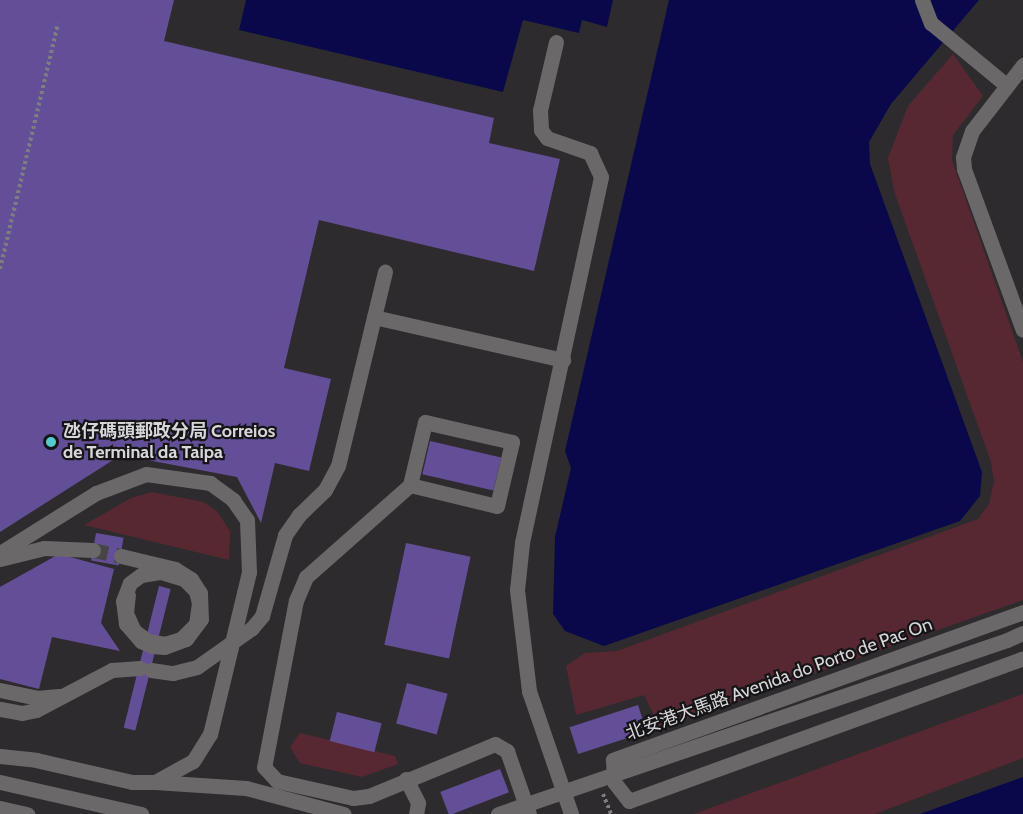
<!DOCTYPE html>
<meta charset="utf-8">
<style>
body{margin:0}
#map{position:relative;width:1023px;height:814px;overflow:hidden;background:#2e2b2f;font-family:Cabin,"Noto Sans SC",sans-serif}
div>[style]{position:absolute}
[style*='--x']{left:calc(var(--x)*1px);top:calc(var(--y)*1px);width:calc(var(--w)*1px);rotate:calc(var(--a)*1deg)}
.green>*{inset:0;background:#572832}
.water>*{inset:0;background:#08084a}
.building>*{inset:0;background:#634f98;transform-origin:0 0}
.minor-tunnel>*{height:15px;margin-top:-7.5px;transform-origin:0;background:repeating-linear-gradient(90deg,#484548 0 15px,transparent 0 23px)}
.path>*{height:4px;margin-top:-2px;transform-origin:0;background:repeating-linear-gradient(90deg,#807d81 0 3px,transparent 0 6px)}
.minor>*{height:15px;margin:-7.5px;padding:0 7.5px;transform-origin:7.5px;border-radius:7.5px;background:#6b686a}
.path-bridge>*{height:4px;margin-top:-2px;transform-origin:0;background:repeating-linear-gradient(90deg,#807d81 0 3px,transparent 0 6px)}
.minor-bridge>*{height:15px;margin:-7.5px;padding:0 7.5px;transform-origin:7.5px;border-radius:7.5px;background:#6b686a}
.dots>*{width:16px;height:16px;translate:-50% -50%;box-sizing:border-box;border:3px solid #151416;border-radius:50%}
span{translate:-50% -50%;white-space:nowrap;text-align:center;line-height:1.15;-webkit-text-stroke:4.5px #151416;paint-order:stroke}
.poi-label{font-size:18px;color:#d8d6d9;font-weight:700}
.left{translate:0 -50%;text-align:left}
.street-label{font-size:18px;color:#d8d6d9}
</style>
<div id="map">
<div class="green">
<i style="clip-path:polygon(953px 54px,983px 96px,953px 135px,952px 160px,1023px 362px,1023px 600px,660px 728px,644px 695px,576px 715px,566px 666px,585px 653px,617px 651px,978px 519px,989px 504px,994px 482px,991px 462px,894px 191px,888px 158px,908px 106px)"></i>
<i style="clip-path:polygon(152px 492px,203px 502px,217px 511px,230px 531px,229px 560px,84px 525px,131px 498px)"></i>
<i style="clip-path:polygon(1023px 694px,1023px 758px,875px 814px,694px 814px)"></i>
<i style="clip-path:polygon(300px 733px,395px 756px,398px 764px,362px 777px,300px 763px,290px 747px)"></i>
</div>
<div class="water">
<i style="clip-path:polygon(246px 0,613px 0,607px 27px,582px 20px,579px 33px,523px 20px,503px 92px,239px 30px)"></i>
<i style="clip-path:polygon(669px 0,979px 0,891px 104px,869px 142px,870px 164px,982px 472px,980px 496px,960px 521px,604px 646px,565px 631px,553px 614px,555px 537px,571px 468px,565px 451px)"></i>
<i style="clip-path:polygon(1023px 777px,1023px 814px,920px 814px)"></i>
</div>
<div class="building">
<i style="clip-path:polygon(0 0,174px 0,164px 41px,494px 118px,489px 143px,560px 159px,534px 271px,319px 220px,284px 368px,331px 379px,309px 471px,275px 463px,261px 523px,237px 477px,121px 455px,0 532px)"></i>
<i style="left:430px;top:441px;width:73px;height:34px;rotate:13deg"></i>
<i style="left:96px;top:533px;width:28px;height:28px;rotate:10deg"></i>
<i style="left:406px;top:543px;width:66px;height:104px;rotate:12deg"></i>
<i style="clip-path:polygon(59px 554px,114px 569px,101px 623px,120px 651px,52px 637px,39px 689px,0 679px,0 587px)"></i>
<i style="left:159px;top:586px;width:12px;height:146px;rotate:14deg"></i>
<i style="left:407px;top:683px;width:42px;height:42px;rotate:15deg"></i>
<i style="left:638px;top:705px;width:28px;height:72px;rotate:72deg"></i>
<i style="left:337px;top:712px;width:46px;height:30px;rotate:14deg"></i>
<i style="left:500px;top:769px;width:25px;height:64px;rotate:69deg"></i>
</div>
<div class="minor-tunnel">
<i style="--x:93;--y:550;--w:29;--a:12"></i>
</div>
<div class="path">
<i style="--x:0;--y:269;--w:252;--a:-76.7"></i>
</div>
<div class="minor">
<i style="--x:922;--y:0;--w:25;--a:69"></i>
<i style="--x:931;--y:23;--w:97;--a:39.6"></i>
<i style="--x:556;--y:42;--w:70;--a:103.2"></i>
<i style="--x:540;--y:110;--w:20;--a:87"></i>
<i style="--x:541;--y:130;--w:10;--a:53"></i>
<i style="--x:547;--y:138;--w:46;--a:19.2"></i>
<i style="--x:590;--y:153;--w:26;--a:65"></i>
<i style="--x:601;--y:177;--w:374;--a:102.2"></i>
<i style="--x:522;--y:543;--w:47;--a:96.1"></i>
<i style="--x:517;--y:590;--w:102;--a:83.2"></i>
<i style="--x:529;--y:691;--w:130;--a:71.1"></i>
<i style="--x:1023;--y:65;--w:83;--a:127.7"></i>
<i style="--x:972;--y:131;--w:28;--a:109"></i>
<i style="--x:963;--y:157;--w:12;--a:85"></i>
<i style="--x:964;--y:169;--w:171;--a:69.9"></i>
<i style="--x:374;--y:317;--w:194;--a:12.8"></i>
<i style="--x:410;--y:485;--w:89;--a:13.6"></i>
<i style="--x:497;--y:506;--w:66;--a:-76.8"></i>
<i style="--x:512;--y:442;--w:89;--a:-167.1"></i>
<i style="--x:425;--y:422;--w:65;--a:103.4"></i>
<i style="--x:410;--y:485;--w:139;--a:138.5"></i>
<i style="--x:306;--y:577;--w:25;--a:113"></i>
<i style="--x:296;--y:600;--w:170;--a:100.8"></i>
<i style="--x:264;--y:767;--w:19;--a:47"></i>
<i style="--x:277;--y:781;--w:78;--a:12.6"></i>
<i style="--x:353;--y:798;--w:16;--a:-7"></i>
<i style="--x:369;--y:796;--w:136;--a:-22.4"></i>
<i style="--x:495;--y:744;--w:14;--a:30"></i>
<i style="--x:507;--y:751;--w:67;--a:70.8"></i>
<i style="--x:121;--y:556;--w:56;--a:13.5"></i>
<i style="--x:175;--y:569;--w:19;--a:32"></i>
<i style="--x:191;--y:579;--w:17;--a:57"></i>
<i style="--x:200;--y:593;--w:26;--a:88"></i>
<i style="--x:201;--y:619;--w:25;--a:127"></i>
<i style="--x:186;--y:639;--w:23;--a:160"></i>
<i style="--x:164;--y:647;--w:12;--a:-175"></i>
<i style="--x:152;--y:646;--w:12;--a:-156"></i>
<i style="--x:141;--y:641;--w:23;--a:-131"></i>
<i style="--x:126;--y:624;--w:23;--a:-97"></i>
<i style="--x:123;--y:601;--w:19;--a:-69"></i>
<i style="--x:130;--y:583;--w:14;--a:-36"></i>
<i style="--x:141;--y:575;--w:20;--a:-9"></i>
<i style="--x:161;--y:572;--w:24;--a:17"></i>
<i style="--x:184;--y:579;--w:17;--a:45"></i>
<i style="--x:196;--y:591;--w:12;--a:76"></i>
<i style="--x:199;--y:603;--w:21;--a:98"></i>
<i style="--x:196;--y:624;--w:21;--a:135"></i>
<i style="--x:181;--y:639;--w:17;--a:163"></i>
<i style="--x:165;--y:644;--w:17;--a:-170"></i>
<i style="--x:148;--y:641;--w:17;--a:-144"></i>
<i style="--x:134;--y:631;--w:20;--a:-114"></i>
<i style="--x:126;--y:613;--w:18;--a:-84"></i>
<i style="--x:0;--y:559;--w:45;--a:-14"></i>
<i style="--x:44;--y:548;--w:49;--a:2.3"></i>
<i style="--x:1023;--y:612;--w:436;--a:160.2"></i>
<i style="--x:613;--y:760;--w:22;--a:87"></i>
<i style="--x:614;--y:782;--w:24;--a:52"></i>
<i style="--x:629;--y:801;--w:419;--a:-19.9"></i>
<i style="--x:1007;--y:640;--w:17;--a:-24"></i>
<i style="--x:151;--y:670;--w:22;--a:8"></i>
<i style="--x:173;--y:673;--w:25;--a:-14"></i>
<i style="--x:197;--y:667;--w:67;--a:-35.3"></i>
<i style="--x:252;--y:628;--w:16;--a:-50"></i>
<i style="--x:262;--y:616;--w:84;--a:-74.1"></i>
<i style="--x:285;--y:535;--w:24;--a:-55"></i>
<i style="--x:299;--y:515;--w:36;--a:-44"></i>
<i style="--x:325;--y:490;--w:27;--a:-62"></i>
<i style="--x:338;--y:466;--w:200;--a:-76.4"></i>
<i style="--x:0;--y:690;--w:38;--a:12"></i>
<i style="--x:37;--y:698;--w:22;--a:-5"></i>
<i style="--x:0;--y:709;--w:22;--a:10"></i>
<i style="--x:22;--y:713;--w:14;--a:-12"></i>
<i style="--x:36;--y:710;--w:86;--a:-27.8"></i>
<i style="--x:112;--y:670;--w:28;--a:-4"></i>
<i style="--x:0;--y:756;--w:36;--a:6"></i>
<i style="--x:406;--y:779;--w:27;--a:63"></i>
<i style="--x:418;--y:803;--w:11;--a:100"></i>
<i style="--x:0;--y:782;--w:145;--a:12.8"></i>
<i style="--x:155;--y:782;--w:91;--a:3.8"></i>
<i style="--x:246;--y:788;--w:101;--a:14.9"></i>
<i style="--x:0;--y:808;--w:28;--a:13"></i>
</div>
<div class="path-bridge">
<i style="--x:603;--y:794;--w:22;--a:68"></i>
</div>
<div class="minor-bridge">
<i style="--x:0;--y:553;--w:113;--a:-32"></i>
<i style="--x:96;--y:493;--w:53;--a:-20.8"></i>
<i style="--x:146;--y:474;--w:65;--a:8"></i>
<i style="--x:210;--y:483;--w:29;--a:36"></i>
<i style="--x:233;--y:500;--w:24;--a:55"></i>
<i style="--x:247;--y:520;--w:52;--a:87.8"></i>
<i style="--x:249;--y:572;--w:167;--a:103.5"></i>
<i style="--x:210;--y:734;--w:32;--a:122"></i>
<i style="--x:193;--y:761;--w:43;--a:151.1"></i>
<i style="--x:155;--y:782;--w:23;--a:180"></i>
<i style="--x:132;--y:782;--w:98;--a:-167.1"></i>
<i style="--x:498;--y:814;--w:538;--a:-18.87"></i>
</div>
<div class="dots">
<i style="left:51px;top:442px;background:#52cdce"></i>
</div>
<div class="poi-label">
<span class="left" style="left:63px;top:442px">氹仔碼頭郵政分局 Correios<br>de Terminal da Taipa</span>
</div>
<div class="street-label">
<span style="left:779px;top:679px;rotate:-20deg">北安港大馬路 Avenida do Porto de Pac On</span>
</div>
</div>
